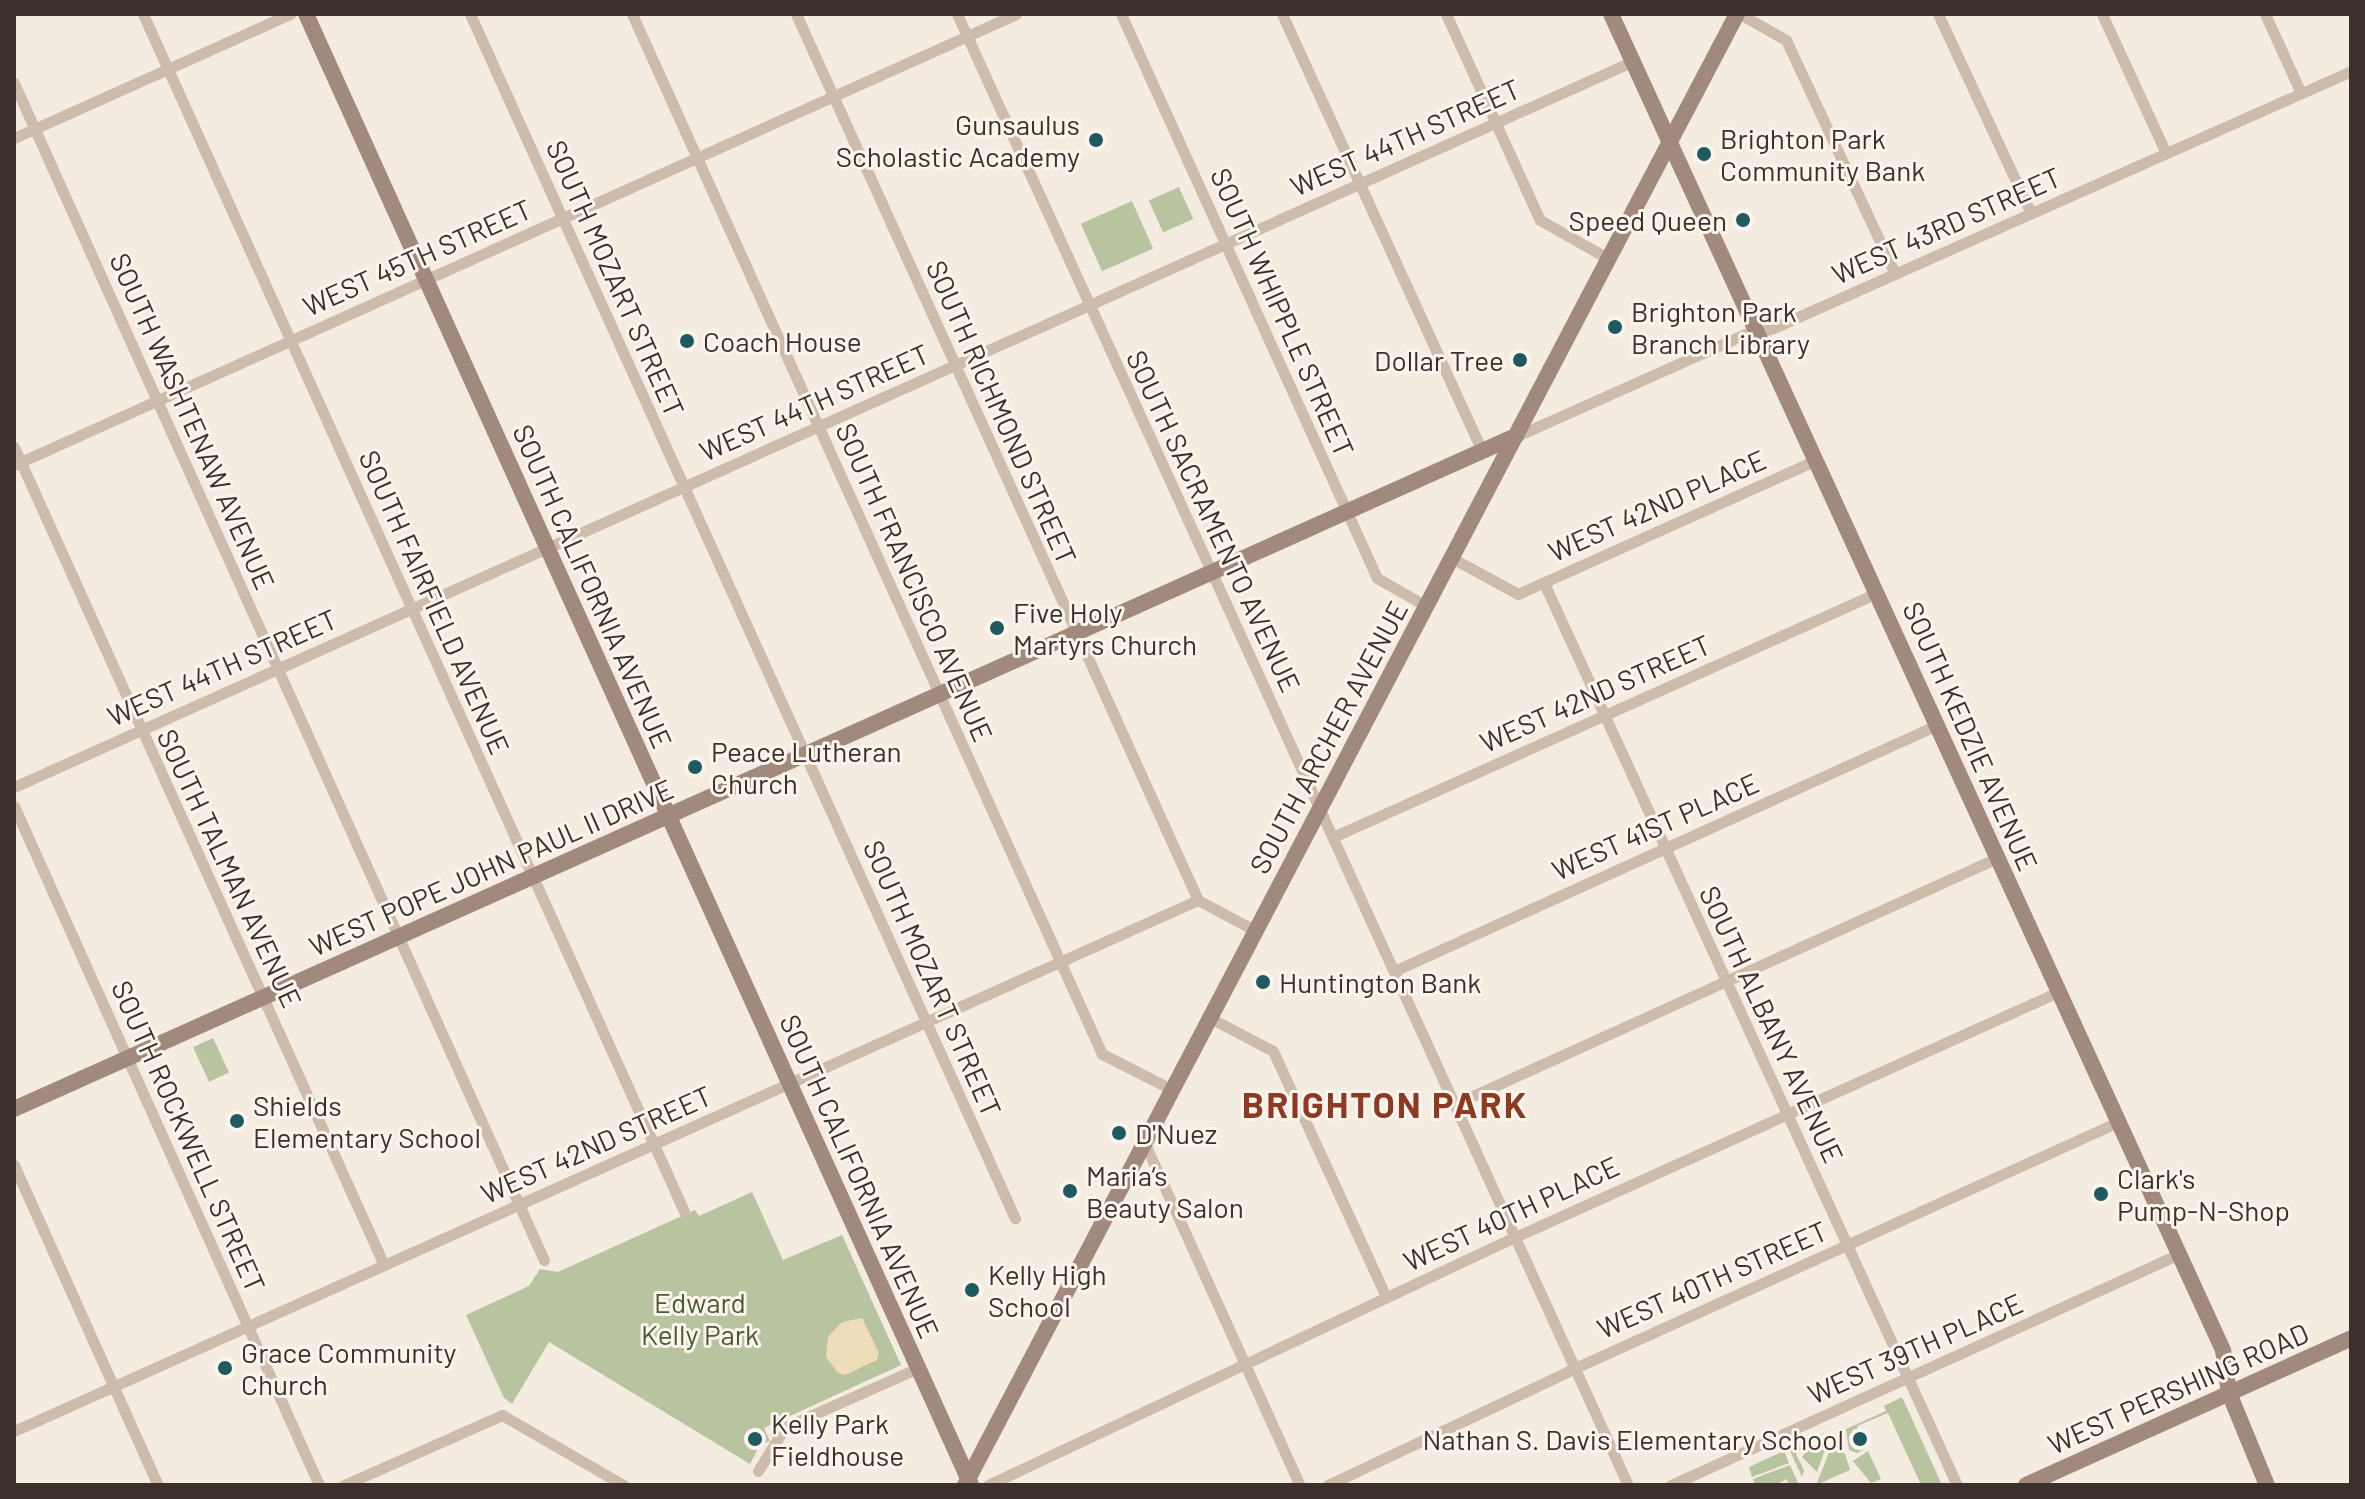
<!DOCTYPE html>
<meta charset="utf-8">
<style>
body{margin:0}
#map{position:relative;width:2365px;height:1499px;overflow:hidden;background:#f4ebe1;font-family:Barlow,sans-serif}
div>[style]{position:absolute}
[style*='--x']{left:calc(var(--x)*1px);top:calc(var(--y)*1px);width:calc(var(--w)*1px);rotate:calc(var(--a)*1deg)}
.green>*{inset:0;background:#b8c4a0;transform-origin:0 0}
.sand>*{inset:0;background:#efdcb8}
.street>*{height:11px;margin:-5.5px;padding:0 5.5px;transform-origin:5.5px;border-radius:5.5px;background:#cdbbac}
.secondary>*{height:16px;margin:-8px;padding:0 8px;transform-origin:8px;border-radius:8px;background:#a18a7d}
.dots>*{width:22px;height:22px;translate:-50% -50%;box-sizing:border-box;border:4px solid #fbf5ee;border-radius:50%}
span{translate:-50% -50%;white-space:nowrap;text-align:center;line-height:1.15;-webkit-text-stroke:6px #fbf5ee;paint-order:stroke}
.poi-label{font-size:28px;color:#3b302b}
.right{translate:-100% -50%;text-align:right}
.left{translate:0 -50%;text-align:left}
.street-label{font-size:28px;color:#3b302b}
.park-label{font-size:28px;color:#4a5a2e}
.district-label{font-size:36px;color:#8c3b22;font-weight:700;letter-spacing:2px}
.frame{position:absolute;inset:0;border:16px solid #3b302b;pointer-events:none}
</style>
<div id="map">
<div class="green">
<i style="left:1179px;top:187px;width:35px;height:33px;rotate:66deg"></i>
<i style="left:1132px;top:201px;width:52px;height:56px;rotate:66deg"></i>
<i style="left:213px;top:1038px;width:38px;height:22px;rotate:65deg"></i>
<i style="clip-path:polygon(752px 1192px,783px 1260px,842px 1235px,901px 1365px,764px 1428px,770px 1441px,760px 1445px,750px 1464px,549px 1342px,512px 1404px,504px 1398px,466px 1315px,529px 1286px,540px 1269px,558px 1272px,695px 1210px,699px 1216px)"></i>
<i style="clip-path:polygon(1902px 1397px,1942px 1485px,1921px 1485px,1888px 1413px,1857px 1426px,1867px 1448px,1857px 1453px,1849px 1450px,1846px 1429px,1886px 1411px,1884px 1406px)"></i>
<i style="clip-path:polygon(1832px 1429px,1811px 1440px,1796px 1454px,1804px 1470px,1802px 1477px,1789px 1449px)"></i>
<i style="clip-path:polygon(1813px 1444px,1825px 1450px,1817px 1472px,1802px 1457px)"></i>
<i style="clip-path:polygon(1832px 1445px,1845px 1454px,1850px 1470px,1816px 1485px)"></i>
<i style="clip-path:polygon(1784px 1451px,1789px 1463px,1752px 1477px,1749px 1467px)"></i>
<i style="clip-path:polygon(1868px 1451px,1881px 1479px,1871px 1483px,1853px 1461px)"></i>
<i style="clip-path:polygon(1790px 1465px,1799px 1485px,1790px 1485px,1786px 1479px,1776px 1485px,1755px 1485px,1753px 1479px)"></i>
</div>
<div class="sand">
<i style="clip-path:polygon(862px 1318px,879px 1353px,877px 1360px,845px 1375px,838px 1373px,826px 1357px,828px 1337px,842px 1322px)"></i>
</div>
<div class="street">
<i style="--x:143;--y:14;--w:1314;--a:65.68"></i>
<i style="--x:470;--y:14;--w:1322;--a:65.65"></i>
<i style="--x:632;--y:14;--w:1141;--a:65.68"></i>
<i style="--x:1102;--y:1054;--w:80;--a:26.9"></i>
<i style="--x:796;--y:14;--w:973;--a:65.6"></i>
<i style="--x:1198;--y:900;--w:66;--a:28.1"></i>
<i style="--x:957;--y:14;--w:1617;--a:65.48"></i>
<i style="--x:1121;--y:14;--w:619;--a:65.59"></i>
<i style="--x:1377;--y:578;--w:56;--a:29.7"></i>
<i style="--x:1282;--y:14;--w:481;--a:65.4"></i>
<i style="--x:1446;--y:14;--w:226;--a:65.5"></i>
<i style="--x:1540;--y:220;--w:79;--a:29.5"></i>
<i style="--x:1740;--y:14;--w:53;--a:29.5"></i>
<i style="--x:1786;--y:40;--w:258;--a:65"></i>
<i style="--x:1938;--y:14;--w:220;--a:65"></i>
<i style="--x:2102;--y:14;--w:153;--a:65.3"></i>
<i style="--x:2265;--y:14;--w:87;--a:65.5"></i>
<i style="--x:14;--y:83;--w:1291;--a:65.76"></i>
<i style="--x:14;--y:138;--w:303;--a:-24.2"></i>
<i style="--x:1517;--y:436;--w:250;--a:-24.1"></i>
<i style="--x:1745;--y:334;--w:26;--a:-11"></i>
<i style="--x:1771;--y:329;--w:635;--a:-23.98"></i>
<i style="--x:14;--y:447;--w:898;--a:65.66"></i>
<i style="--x:14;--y:465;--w:1099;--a:-24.23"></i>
<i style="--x:1452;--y:558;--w:75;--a:28.6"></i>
<i style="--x:1518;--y:594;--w:327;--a:-24.2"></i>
<i style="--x:1544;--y:583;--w:992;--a:65.4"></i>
<i style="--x:14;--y:787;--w:1774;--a:-24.15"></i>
<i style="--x:14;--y:806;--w:744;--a:65.81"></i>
<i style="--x:1333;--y:837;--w:596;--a:-24.16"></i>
<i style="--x:1394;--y:971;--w:596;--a:-24.37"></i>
<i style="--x:1210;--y:1018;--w:71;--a:27.6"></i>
<i style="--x:1273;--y:1051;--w:271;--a:65.3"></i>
<i style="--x:1455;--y:1104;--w:595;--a:-24.41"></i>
<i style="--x:1145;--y:1144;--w:375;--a:65.6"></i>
<i style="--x:14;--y:1165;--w:351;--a:65.8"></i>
<i style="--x:14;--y:1431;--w:1298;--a:-24.16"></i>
<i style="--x:758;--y:1471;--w:52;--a:-58.5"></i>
<i style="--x:785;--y:1427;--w:145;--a:-23.9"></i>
<i style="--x:344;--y:1485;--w:173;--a:-23.9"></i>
<i style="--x:502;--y:1415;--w:140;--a:30"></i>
<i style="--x:988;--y:1485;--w:570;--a:-25.22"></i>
<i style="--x:1504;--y:1242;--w:608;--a:-24.29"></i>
<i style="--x:1328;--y:1485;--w:273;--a:-25.3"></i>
<i style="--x:1575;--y:1368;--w:596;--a:-24.37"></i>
<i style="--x:1671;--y:1485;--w:558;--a:-24.45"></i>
</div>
<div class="secondary">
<i style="--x:306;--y:14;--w:1614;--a:65.67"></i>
<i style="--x:1611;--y:14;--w:1470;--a:65.39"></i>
<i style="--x:2223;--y:1350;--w:43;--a:82.1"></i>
<i style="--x:2229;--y:1393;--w:100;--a:67.6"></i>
<i style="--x:14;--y:1109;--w:1646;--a:-24.14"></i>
<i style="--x:965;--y:1485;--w:1661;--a:-62.31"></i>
<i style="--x:2026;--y:1485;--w:357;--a:-24.3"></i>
</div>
<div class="dots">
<i style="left:1096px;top:140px;background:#1f5a5e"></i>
<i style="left:1704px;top:154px;background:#1f5a5e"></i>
<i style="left:1743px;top:220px;background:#1f5a5e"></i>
<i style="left:1615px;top:327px;background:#1f5a5e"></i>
<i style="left:687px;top:341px;background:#1f5a5e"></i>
<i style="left:1520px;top:360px;background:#1f5a5e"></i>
<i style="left:997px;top:628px;background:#1f5a5e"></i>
<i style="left:695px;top:767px;background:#1f5a5e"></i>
<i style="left:1263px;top:982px;background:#1f5a5e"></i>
<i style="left:237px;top:1121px;background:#1f5a5e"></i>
<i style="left:1119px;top:1133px;background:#1f5a5e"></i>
<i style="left:1070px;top:1191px;background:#1f5a5e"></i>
<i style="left:2101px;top:1194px;background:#1f5a5e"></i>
<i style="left:972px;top:1290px;background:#1f5a5e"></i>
<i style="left:225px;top:1368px;background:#1f5a5e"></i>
<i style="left:755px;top:1439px;background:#1f5a5e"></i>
<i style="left:1860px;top:1439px;background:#1f5a5e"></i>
</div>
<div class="poi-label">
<span class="right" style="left:1080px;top:140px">Gunsaulus<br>Scholastic Academy</span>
<span class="left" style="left:1720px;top:154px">Brighton Park<br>Community Bank</span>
<span class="right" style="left:1727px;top:220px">Speed Queen</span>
<span class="left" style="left:1631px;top:327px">Brighton Park<br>Branch Library</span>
<span class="left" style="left:703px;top:341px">Coach House</span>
<span class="right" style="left:1504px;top:360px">Dollar Tree</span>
<span class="left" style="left:1013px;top:628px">Five Holy<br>Martyrs Church</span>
<span class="left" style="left:711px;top:767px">Peace Lutheran<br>Church</span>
<span class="left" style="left:1279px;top:982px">Huntington Bank</span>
<span class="left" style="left:253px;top:1121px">Shields<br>Elementary School</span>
<span class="left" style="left:1135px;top:1133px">D'Nuez</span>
<span class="left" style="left:1086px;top:1191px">Maria’s<br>Beauty Salon</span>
<span class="left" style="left:2117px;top:1194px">Clark's<br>Pump-N-Shop</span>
<span class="left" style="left:988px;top:1290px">Kelly High<br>School</span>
<span class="left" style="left:241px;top:1368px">Grace Community<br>Church</span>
<span class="left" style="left:771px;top:1439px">Kelly Park<br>Fieldhouse</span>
<span class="right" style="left:1844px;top:1439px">Nathan S. Davis Elementary School</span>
</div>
<div class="street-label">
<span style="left:1405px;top:137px;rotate:-24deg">WEST 44TH STREET</span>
<span style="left:1946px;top:225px;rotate:-24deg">WEST 43RD STREET</span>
<span style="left:417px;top:257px;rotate:-24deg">WEST 45TH STREET</span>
<span style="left:616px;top:278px;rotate:66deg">SOUTH MOZART STREET</span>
<span style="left:1283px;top:312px;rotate:66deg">SOUTH WHIPPLE STREET</span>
<span style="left:814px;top:402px;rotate:-24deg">WEST 44TH STREET</span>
<span style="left:1002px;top:412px;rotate:66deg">SOUTH RICHMOND STREET</span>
<span style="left:193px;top:421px;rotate:66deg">SOUTH WASHTENAW AVENUE</span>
<span style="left:1657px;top:505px;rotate:-24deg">WEST 42ND PLACE</span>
<span style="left:1214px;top:521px;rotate:65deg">SOUTH SACRAMENTO AVENUE</span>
<span style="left:915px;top:582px;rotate:66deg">SOUTH FRANCISCO AVENUE</span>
<span style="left:593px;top:586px;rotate:66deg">SOUTH CALIFORNIA AVENUE</span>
<span style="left:435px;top:602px;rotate:66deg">SOUTH FAIRFIELD AVENUE</span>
<span style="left:222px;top:667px;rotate:-24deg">WEST 44TH STREET</span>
<span style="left:1595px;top:693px;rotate:-24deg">WEST 42ND STREET</span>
<span style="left:1971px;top:736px;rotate:66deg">SOUTH KEDZIE AVENUE</span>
<span style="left:1328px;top:737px;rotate:-62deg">SOUTH ARCHER AVENUE</span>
<span style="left:1655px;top:826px;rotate:-24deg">WEST 41ST PLACE</span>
<span style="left:491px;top:867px;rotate:-24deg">WEST POPE JOHN PAUL II DRIVE</span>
<span style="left:230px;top:868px;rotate:65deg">SOUTH TALMAN AVENUE</span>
<span style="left:933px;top:978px;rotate:66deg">SOUTH MOZART STREET</span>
<span style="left:1772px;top:1024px;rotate:65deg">SOUTH ALBANY AVENUE</span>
<span style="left:189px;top:1136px;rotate:66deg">SOUTH ROCKWELL STREET</span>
<span style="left:596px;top:1144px;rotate:-24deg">WEST 42ND STREET</span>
<span style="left:860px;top:1176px;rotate:66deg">SOUTH CALIFORNIA AVENUE</span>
<span style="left:1511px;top:1213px;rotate:-25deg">WEST 40TH PLACE</span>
<span style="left:1712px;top:1279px;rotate:-24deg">WEST 40TH STREET</span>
<span style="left:1915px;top:1348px;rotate:-24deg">WEST 39TH PLACE</span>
<span style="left:2178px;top:1388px;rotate:-24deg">WEST PERSHING ROAD</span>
</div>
<div class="park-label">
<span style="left:700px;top:1318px">Edward<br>Kelly Park</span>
</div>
<div class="district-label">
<span style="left:1385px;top:1104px">BRIGHTON PARK</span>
</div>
<div class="frame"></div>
</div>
